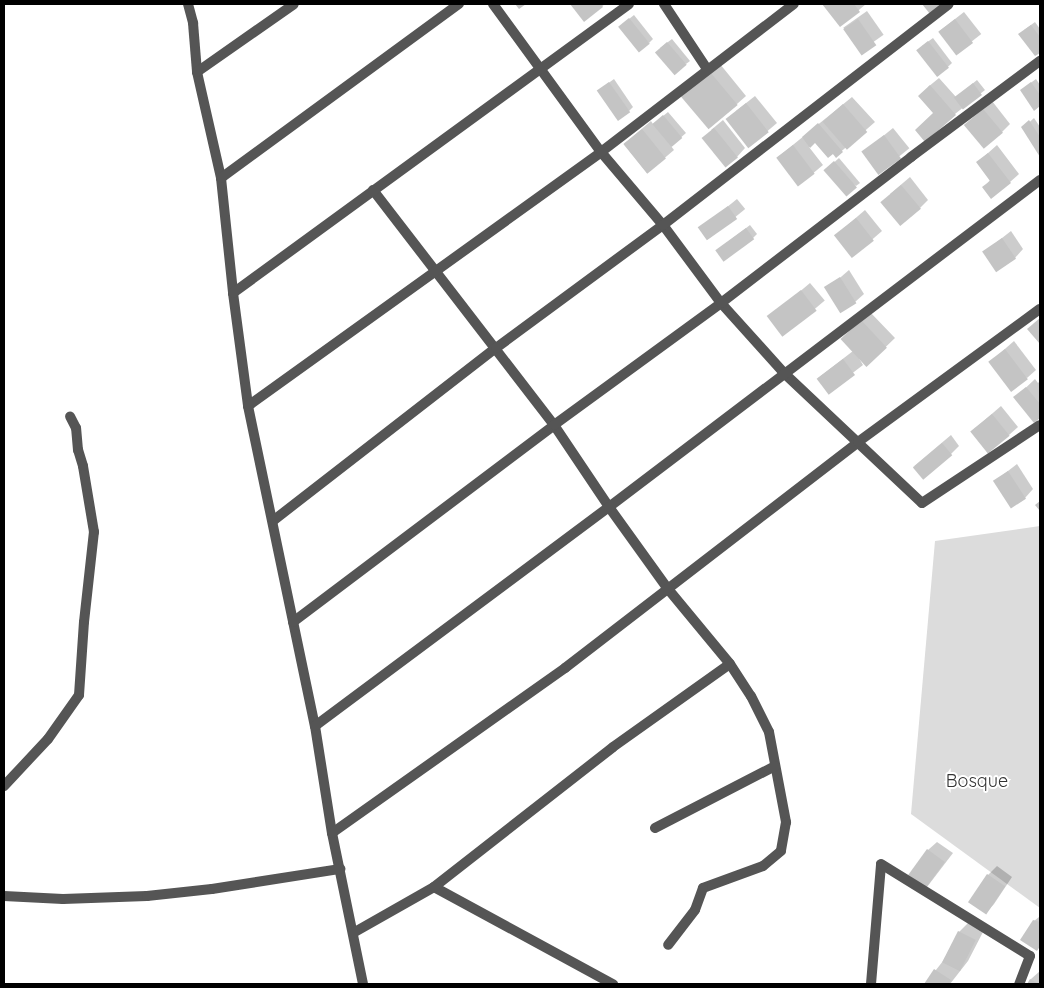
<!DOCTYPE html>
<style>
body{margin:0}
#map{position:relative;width:1044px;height:988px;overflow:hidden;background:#fff;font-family:Quicksand,sans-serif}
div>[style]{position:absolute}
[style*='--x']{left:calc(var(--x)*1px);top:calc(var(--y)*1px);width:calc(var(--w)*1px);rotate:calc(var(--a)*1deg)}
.green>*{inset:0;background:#dcdcdc}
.shadow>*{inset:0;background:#0003;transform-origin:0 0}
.building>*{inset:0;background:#c4c4c4;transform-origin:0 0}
.minor>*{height:10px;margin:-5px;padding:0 5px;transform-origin:5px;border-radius:5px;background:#555}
span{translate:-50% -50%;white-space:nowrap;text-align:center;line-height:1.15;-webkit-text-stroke:4px #fff;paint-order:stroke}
.park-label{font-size:18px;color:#333}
.frame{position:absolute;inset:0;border:5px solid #000;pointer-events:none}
</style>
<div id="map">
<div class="green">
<i style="clip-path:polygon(1040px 526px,1040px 908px,911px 814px,935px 541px)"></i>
</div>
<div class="shadow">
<i style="clip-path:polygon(572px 4px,605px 4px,584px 20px)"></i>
<i style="clip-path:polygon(824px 4px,866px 4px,840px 26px)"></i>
<i style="left:867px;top:11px;width:29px;height:29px;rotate:55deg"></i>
<i style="left:964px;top:12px;width:28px;height:31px;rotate:52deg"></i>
<i style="clip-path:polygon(634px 15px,653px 39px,649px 43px,624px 23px)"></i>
<i style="clip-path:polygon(1035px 22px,1040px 29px,1040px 51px,1036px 55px,1024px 30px)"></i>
<i style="clip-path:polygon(933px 38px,952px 63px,938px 76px,922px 46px)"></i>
<i style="clip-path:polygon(672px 39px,690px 61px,686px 64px,660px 48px)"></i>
<i style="clip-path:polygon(720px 64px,746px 96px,737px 104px,682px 98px)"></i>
<i style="clip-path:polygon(939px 78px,956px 97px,977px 80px,985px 90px,955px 114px,935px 113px,928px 87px)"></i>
<i style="clip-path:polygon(614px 79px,633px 107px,629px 111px,603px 87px)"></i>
<i style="clip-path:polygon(1036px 79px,1040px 85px,1040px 105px,1034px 109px,1025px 87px)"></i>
<i style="clip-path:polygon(755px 96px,777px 123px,750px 146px,736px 111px)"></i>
<i style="clip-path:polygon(852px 97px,875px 122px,836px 156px,815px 142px,809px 147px,823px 165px,799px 185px,778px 157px)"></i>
<i style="clip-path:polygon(992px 101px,1010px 124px,1002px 132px,966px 125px)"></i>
<i style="clip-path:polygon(668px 112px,686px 133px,671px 146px,674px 150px,647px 173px,624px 144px,651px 121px,653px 124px)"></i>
<i style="clip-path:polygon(1034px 118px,1040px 127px,1040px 154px,1023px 128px)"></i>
<i style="clip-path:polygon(723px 120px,745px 148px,737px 157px,711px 130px)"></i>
<i style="left:893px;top:128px;width:26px;height:38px;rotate:51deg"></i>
<i style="clip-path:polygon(997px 145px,1019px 174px,1010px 182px,984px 187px,991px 179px,978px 162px)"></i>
<i style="clip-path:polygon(839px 158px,860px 183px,856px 186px,829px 167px)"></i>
<i style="clip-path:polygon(910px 177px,928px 200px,920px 208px,890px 194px)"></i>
<i style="left:737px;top:199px;width:13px;height:47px;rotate:51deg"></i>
<i style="clip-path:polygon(865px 210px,882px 231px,852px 257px,844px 228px)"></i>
<i style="clip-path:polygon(750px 225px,757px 234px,753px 238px,721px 247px)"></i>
<i style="clip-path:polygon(1011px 231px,1023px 249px,1015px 258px,984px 252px)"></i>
<i style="clip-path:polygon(849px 270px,864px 294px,855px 302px,827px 289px)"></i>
<i style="left:810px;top:283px;width:23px;height:54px;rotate:50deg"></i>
<i style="clip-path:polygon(870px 312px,895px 338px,867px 365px,857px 355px,863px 365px,828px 392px,818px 378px,853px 351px,842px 339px)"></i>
<i style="clip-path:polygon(1014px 341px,1036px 370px,1027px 378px,990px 362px)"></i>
<i style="clip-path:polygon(1035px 379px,1038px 383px,1040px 381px,1040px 417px,1034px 422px,1015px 398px)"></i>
<i style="clip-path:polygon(1001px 406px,1018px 427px,1009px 435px,972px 431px)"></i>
<i style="clip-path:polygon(951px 435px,959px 446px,951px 454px,913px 467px)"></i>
<i style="clip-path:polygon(1017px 464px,1033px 489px,1025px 498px,995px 481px)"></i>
<i style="clip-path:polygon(937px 842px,953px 853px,927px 887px,928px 850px)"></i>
<i style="clip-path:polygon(997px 866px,1012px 877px,994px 904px,986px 913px,970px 902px,988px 875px)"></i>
<i style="clip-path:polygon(1039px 917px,1040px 946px,1037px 950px,1034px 921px)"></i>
<i style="clip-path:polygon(968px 923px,983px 932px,968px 961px,950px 984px,925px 984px,943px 961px,959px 932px)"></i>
<i style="clip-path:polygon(1040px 971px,1040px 984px,1028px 984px,1031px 979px)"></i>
</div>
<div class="building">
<i style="clip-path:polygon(515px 4px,526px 4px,519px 9px)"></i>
<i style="clip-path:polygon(570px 4px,601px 4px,603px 7px,584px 22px)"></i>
<i style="clip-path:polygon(822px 4px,854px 4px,860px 12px,840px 27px)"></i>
<i style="clip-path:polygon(922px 4px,942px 4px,930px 14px)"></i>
<i style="left:629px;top:18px;width:33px;height:14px;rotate:51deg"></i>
<i style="left:858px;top:19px;width:32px;height:18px;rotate:55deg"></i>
<i style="left:955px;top:19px;width:30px;height:21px;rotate:53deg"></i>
<i style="clip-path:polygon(1031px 25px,1040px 37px,1040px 53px,1035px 56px,1018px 34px)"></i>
<i style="left:928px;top:41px;width:34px;height:15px;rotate:52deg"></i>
<i style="left:667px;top:42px;width:30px;height:16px;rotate:49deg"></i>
<i style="left:710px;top:72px;width:43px;height:38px;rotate:50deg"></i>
<i style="left:609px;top:82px;width:37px;height:15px;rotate:55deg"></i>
<i style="clip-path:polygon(1031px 82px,1040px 95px,1040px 106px,1034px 111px,1020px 90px)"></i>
<i style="left:973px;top:83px;width:15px;height:24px;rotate:53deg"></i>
<i style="clip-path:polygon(930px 85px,956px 115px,925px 142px,915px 130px,933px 113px,918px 96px)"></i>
<i style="left:746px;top:103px;width:37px;height:26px;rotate:52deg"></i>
<i style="left:843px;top:104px;width:37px;height:27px;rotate:49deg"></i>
<i style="left:983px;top:109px;width:31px;height:25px;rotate:50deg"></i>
<i style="left:663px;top:115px;width:30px;height:14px;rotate:50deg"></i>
<i style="clip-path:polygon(1029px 120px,1040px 137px,1040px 157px,1021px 127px)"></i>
<i style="clip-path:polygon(818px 123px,843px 152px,836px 158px,833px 154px,828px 158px,815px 143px,810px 148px,802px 137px)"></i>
<i style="left:714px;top:128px;width:38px;height:16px;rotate:51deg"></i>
<i style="left:642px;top:129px;width:38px;height:24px;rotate:51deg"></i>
<i style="left:884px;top:135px;width:29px;height:28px;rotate:54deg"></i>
<i style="left:793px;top:145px;width:36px;height:21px;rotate:53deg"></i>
<i style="clip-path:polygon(988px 153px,1011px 183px,991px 199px,982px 187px,990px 181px,976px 162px)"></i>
<i style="left:834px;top:161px;width:35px;height:14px;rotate:49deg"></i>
<i style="left:901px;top:185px;width:31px;height:27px;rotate:50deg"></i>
<i style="left:728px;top:206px;width:16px;height:37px;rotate:55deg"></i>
<i style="left:856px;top:218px;width:29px;height:28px;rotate:52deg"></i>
<i style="left:746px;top:228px;width:14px;height:38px;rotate:54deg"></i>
<i style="left:1002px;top:238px;width:25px;height:24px;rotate:56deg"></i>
<i style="left:840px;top:277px;width:31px;height:19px;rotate:58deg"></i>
<i style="left:801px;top:290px;width:26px;height:43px;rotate:53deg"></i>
<i style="clip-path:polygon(1040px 318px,1040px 344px,1027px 329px)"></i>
<i style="left:861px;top:320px;width:38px;height:28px;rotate:47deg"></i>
<i style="left:1005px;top:349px;width:38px;height:21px;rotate:53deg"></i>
<i style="left:843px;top:359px;width:20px;height:33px;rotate:53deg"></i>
<i style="clip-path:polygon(1026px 387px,1040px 404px,1040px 418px,1034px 423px,1013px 397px)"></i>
<i style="left:992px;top:414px;width:28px;height:28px;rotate:51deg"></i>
<i style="left:942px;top:443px;width:16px;height:38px;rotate:50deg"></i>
<i style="left:1008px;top:471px;width:33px;height:18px;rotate:57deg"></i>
<i style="clip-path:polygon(1040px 501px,1040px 511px,1035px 505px)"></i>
<i style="left:927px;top:849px;width:22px;height:32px;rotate:36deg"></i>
<i style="left:987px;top:874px;width:22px;height:34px;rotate:34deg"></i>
<i style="clip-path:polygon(1033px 920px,1040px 922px,1040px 946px,1037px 951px,1020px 940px)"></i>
<i style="left:958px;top:931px;width:20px;height:35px;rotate:27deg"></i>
<i style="clip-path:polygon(934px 969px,951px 980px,949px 984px,924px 984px)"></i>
<i style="clip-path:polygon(1030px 979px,1039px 984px,1027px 984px)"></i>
</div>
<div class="minor">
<i style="--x:188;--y:4;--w:20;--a:75"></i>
<i style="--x:193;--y:23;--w:49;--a:85.3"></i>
<i style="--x:197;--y:72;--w:109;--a:77.2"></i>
<i style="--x:221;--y:178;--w:116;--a:84"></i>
<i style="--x:233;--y:293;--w:114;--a:82.4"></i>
<i style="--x:248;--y:406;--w:327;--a:78.2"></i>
<i style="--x:315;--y:726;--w:108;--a:81"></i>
<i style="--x:332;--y:833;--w:154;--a:78.4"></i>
<i style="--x:493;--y:4;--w:183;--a:53.9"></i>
<i style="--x:601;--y:152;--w:96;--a:49.7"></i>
<i style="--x:663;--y:225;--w:97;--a:53.4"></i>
<i style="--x:721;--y:303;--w:96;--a:48"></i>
<i style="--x:785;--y:374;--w:188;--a:43.3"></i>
<i style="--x:922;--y:503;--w:141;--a:-33.5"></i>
<i style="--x:664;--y:4;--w:78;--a:56.5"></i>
<i style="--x:197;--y:72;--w:118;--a:-35"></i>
<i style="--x:221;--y:178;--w:295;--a:-36.2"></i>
<i style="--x:373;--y:190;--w:297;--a:52.4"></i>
<i style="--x:554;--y:425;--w:99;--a:56.1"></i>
<i style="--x:609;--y:507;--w:101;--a:54.3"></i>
<i style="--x:668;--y:589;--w:97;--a:50.4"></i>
<i style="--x:730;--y:664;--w:38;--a:57"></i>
<i style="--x:751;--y:696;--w:40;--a:63.4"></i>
<i style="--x:769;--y:732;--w:92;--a:79.3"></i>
<i style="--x:786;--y:822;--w:29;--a:100"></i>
<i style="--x:781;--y:851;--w:23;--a:140"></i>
<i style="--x:763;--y:866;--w:64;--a:159.9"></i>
<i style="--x:703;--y:888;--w:23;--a:110"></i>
<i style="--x:695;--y:910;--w:44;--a:127.6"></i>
<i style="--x:233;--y:293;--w:490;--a:-36.1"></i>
<i style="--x:248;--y:406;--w:435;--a:-35.7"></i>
<i style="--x:601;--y:152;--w:243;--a:-37.5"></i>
<i style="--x:274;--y:520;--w:281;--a:-37.8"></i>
<i style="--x:496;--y:348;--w:207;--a:-36.4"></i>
<i style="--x:663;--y:225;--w:361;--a:-37.7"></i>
<i style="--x:293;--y:622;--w:327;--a:-37"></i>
<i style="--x:554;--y:425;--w:207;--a:-36.1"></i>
<i style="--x:721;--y:303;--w:240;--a:-37.5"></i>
<i style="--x:911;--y:157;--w:161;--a:-36.7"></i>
<i style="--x:315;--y:726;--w:367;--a:-36.7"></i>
<i style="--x:609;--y:507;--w:541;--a:-37.19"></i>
<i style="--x:4;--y:786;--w:64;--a:-46.9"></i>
<i style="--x:48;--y:739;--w:54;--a:-54.8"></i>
<i style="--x:79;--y:695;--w:73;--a:-86.1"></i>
<i style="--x:84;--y:622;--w:91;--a:-83.7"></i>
<i style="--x:94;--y:532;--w:67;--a:-99.5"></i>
<i style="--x:83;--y:466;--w:17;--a:-107"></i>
<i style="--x:78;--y:450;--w:22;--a:-95"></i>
<i style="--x:76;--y:428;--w:13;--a:-117"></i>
<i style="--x:655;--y:828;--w:135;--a:-27.3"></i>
<i style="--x:332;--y:833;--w:286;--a:-35.3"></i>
<i style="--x:565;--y:668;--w:370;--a:-37.6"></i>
<i style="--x:858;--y:442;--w:225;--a:-36.2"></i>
<i style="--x:434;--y:887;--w:204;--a:28.5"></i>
<i style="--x:4;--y:896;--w:59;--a:2.9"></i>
<i style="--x:63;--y:899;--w:84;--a:-2"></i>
<i style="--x:147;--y:896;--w:65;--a:-6.1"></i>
<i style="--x:212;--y:889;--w:130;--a:-8.9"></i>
<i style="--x:353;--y:933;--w:93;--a:-29.6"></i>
<i style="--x:434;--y:887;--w:227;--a:-38"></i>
<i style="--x:613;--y:747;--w:143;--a:-35.4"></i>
<i style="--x:871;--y:984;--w:120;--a:-85.2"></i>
<i style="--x:881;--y:864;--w:175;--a:31.7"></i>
<i style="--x:1030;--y:956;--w:30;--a:111"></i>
</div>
<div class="park-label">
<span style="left:977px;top:781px">Bosque</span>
</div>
<div class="frame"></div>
</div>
